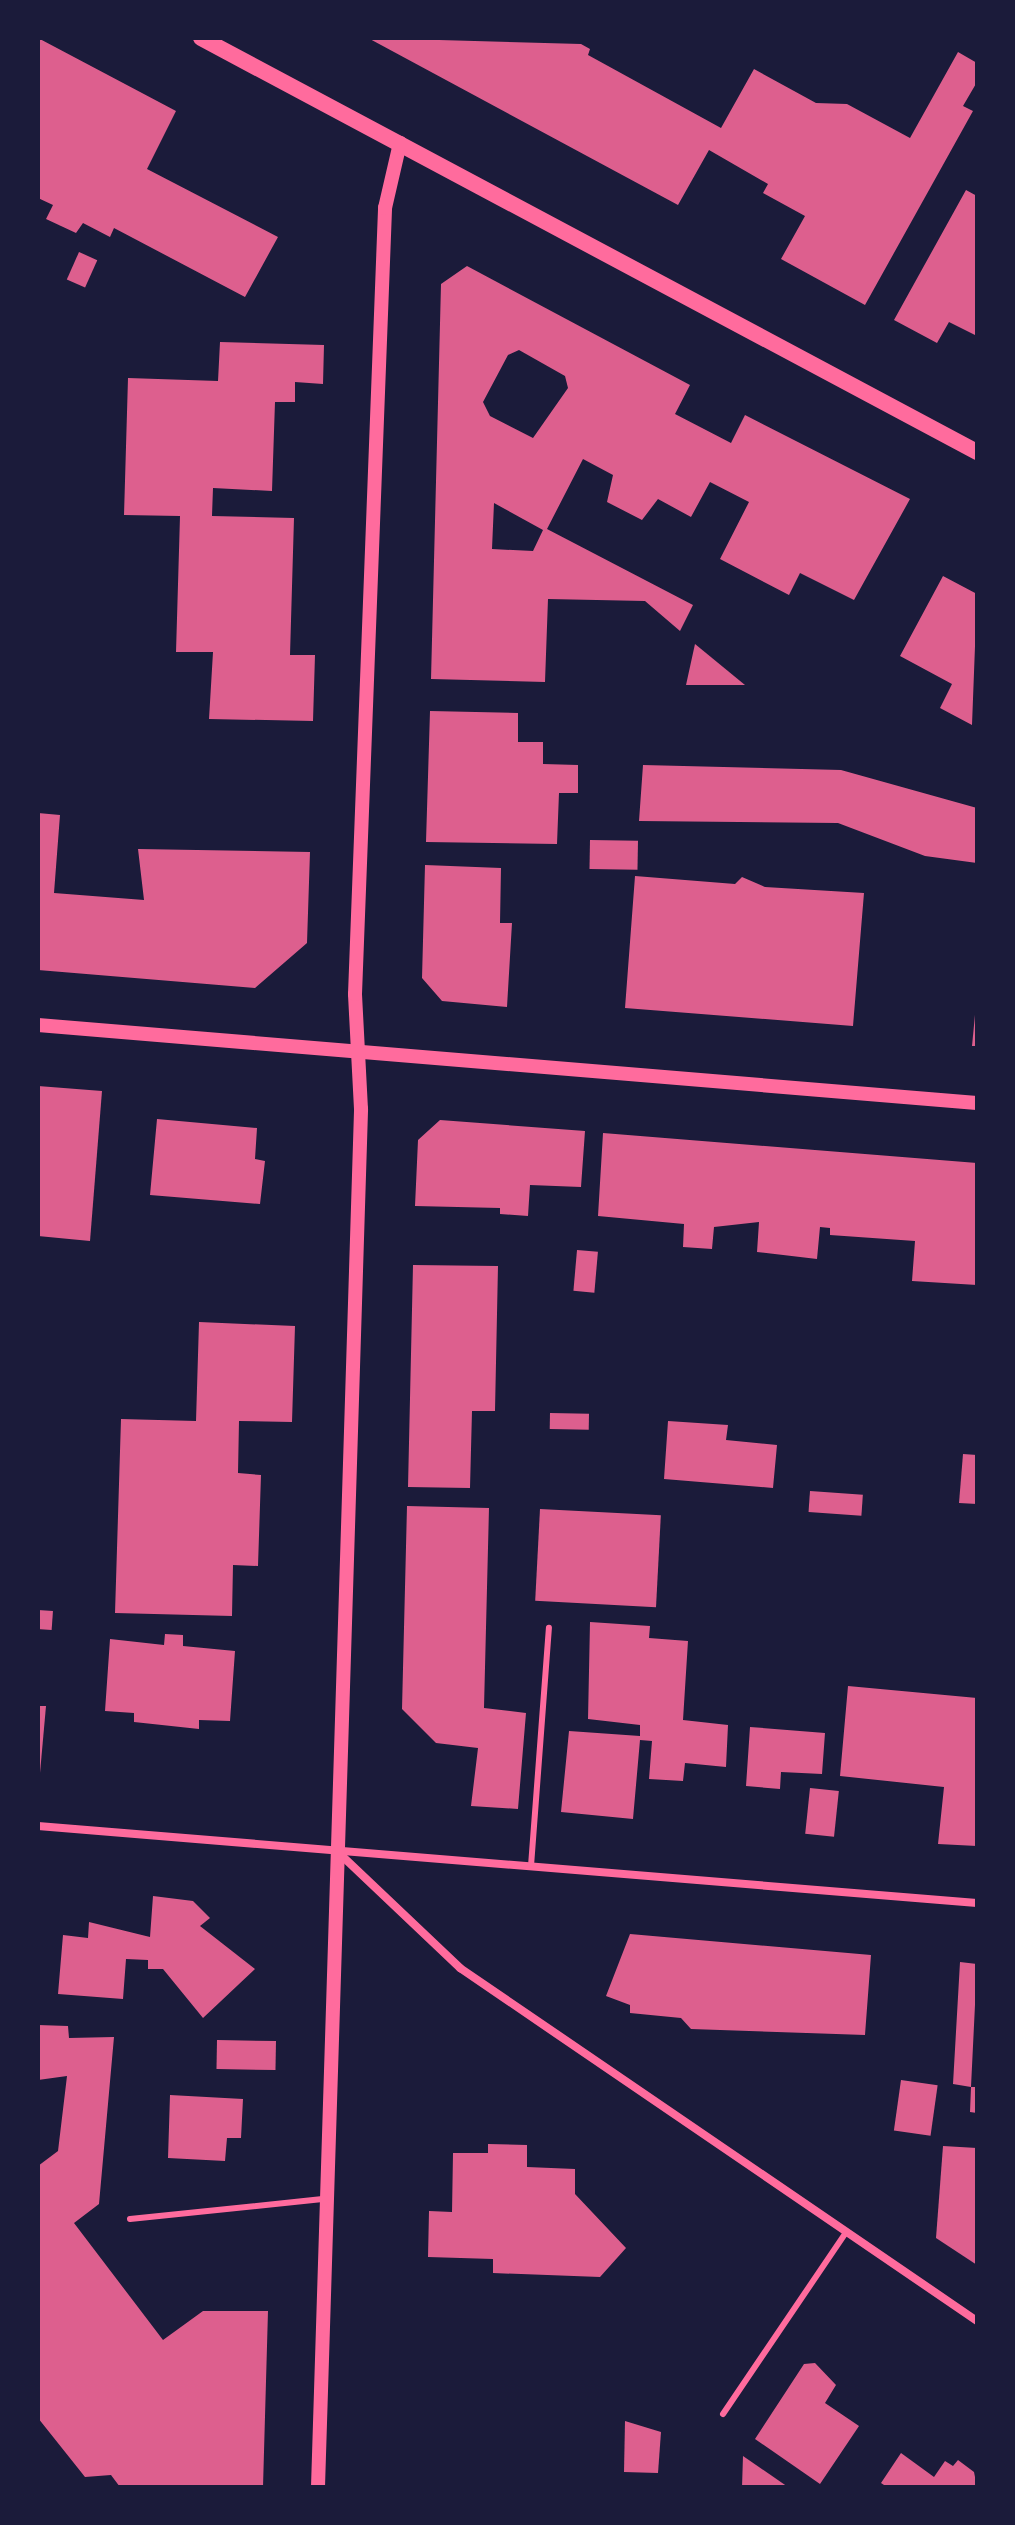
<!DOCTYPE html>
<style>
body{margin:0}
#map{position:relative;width:1015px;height:2525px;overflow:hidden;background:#1b1b3a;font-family:"Asap Condensed",sans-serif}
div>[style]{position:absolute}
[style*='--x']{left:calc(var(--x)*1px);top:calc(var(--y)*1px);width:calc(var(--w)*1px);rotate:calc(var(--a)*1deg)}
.building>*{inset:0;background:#dd5f8e;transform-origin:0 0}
.service>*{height:6px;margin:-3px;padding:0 3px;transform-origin:3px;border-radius:3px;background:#ff6b9d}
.minor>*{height:8px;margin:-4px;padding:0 4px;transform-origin:4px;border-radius:4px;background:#ff6b9d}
.tertiary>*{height:14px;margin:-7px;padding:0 7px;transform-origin:7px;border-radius:7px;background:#ff6b9d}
.secondary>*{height:16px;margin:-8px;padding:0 8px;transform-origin:8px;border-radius:8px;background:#ff6b9d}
span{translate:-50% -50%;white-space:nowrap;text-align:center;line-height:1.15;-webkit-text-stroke:6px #1b1b3a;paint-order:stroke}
.frame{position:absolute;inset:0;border:40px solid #1b1b3a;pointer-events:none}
</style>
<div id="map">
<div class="building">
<i style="clip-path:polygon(38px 38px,176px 111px,147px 169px,278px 237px,245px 297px,114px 228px,110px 237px,83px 223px,76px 233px,46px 219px,53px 205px,38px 198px)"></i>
<i style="clip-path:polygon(368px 38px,581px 44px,590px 49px,588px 55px,721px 128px,754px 69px,816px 103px,847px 104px,910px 138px,958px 52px,977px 63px,977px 82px,963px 106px,973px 111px,865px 305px,781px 259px,805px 216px,763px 193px,768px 184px,709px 150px,678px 205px)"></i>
<i style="clip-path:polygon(966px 190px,977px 196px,977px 336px,949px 322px,937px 343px,894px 320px)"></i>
<i style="left:79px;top:252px;width:20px;height:30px;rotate:24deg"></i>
<i style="clip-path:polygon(evenodd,467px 266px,690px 385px,675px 414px,731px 443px,745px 415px,910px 499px,854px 600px,800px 573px,789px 595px,720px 559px,749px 502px,710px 482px,691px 517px,658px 499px,642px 520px,607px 502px,613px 475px,583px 459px,547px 529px,693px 605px,680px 631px,645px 601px,548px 599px,545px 682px,431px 679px,441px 284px,467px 266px,519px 350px,565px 376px,568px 388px,533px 438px,490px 416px,483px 402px,508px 355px,519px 350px,467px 266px,494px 503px,543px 530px,533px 551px,492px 549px,494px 503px)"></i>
<i style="clip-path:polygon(220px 342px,324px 345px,323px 384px,295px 382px,295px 402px,275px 402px,272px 491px,213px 488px,212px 516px,294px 518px,290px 655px,315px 655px,313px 721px,209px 719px,213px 652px,176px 652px,180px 516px,124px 515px,128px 378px,218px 381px)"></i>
<i style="clip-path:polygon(943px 576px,977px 594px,972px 725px,940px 708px,952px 684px,900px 656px)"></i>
<i style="clip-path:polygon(695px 644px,745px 685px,686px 685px)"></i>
<i style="clip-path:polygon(430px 711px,518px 713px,518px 742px,543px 742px,543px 764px,578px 765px,578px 793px,559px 793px,557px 844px,426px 842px)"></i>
<i style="clip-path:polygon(643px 765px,841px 770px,977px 808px,977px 863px,925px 856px,838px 823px,639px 821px)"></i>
<i style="clip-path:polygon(38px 813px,60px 815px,54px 893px,144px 900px,138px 849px,310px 852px,307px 943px,255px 988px,38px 970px)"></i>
<i style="left:590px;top:840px;width:48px;height:29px;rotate:1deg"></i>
<i style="clip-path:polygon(425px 865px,501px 868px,500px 923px,512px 923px,507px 1007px,442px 1001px,422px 978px)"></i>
<i style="clip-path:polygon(635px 876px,735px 884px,742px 877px,765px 887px,864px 893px,853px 1026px,625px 1008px)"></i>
<i style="clip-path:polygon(975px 1015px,977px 1015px,977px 1046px,972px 1046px)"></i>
<i style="clip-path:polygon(38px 1086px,102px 1091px,90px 1241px,38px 1236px)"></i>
<i style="clip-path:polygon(157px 1119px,257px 1128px,255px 1159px,265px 1161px,260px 1204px,150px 1195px)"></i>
<i style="clip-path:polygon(440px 1120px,585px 1131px,581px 1187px,530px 1185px,528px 1216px,500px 1214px,500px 1208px,415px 1206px,418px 1140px)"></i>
<i style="clip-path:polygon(603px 1133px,977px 1163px,977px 1285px,912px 1281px,915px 1241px,830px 1235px,830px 1228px,820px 1227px,817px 1259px,757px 1252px,759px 1222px,714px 1227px,712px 1249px,683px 1247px,684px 1224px,598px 1216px)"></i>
<i style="left:577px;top:1250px;width:21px;height:41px;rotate:5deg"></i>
<i style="clip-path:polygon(413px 1265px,498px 1266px,495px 1411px,472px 1411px,470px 1488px,408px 1487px)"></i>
<i style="clip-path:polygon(199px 1322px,295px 1326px,292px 1422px,239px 1421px,238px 1473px,261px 1475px,258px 1566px,233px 1565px,232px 1616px,115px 1613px,121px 1419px,196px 1421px)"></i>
<i style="left:550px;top:1413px;width:39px;height:16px;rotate:1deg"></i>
<i style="clip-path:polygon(668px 1421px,728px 1425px,726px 1440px,777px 1445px,773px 1488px,664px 1479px)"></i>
<i style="clip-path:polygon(963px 1454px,977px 1455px,977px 1504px,959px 1503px)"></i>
<i style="left:810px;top:1491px;width:53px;height:21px;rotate:4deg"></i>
<i style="clip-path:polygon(407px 1506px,489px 1508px,484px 1708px,526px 1713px,518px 1809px,471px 1806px,478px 1748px,436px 1743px,402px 1709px)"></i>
<i style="left:540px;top:1509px;width:121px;height:92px;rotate:3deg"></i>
<i style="left:38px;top:1610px;width:15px;height:19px;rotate:4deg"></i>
<i style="clip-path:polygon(590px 1622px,650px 1626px,649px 1638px,688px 1641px,683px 1720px,728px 1725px,726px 1767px,685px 1763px,683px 1781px,649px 1779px,652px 1741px,640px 1740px,633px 1819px,561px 1812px,569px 1731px,640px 1736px,640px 1725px,588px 1719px)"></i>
<i style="clip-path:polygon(165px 1634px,183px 1635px,183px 1646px,235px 1651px,230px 1721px,199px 1720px,199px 1729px,134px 1722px,134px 1713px,105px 1711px,110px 1639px,164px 1645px)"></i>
<i style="clip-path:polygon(848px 1686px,977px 1698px,977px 1846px,938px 1844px,944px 1787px,840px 1776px)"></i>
<i style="clip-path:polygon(38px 1706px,46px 1706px,40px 1773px,38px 1773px)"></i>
<i style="clip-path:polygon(750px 1727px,825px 1733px,822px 1774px,781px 1772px,780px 1789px,746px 1786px)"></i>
<i style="left:810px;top:1788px;width:29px;height:46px;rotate:6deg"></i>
<i style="clip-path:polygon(153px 1896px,193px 1901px,210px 1918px,200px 1926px,255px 1969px,203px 2018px,163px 1969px,148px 1969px,148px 1960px,126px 1959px,123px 1999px,58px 1994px,63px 1935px,88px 1938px,89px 1922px,150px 1937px)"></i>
<i style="clip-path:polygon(630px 1934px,871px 1955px,865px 2035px,691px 2029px,681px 2018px,630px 2013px,630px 2005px,606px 1996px)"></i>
<i style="clip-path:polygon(960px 1962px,977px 1964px,971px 2087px,977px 2087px,977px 2113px,970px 2112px,971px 2087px,953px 2084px)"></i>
<i style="clip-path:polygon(38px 2025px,68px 2026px,69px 2038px,114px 2037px,99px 2204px,74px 2223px,163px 2340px,203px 2311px,268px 2311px,263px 2487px,120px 2487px,111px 2475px,85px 2477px,38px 2418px,38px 2166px,58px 2151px,67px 2076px,38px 2080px)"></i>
<i style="left:217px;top:2040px;width:59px;height:29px;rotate:1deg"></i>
<i style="left:901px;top:2080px;width:37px;height:51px;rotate:8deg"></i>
<i style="clip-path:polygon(170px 2095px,243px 2099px,241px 2138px,227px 2138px,225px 2161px,168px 2158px)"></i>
<i style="clip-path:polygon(488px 2144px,527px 2145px,527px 2167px,575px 2169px,575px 2194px,626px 2248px,600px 2277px,493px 2273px,493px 2259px,428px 2257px,429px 2211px,452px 2212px,453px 2153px,488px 2153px)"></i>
<i style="clip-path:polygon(943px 2146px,977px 2148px,977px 2265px,936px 2238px)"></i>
<i style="clip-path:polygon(815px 2363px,836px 2385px,825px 2403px,859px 2426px,820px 2484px,755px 2439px,804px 2364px)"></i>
<i style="clip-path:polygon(625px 2421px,661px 2432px,658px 2473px,624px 2472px)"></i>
<i style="clip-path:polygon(901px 2453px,934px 2477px,945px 2461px,953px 2466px,958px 2460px,974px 2472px,977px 2487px,887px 2487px,881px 2483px)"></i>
<i style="clip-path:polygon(743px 2456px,788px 2487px,742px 2487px)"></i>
</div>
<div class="service">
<i style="--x:531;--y:1866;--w:239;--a:-85.7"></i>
<i style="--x:130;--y:2219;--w:196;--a:-5.9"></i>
<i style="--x:723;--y:2414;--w:220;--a:-55.9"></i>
</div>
<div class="minor">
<i style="--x:38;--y:1826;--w:942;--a:4.69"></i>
<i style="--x:340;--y:1854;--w:166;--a:43.5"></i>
<i style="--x:460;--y:1968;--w:626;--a:34.32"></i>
</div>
<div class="tertiary">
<i style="--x:38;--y:1025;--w:942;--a:4.75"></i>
<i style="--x:318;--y:2487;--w:1379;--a:-88.21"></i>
<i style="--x:361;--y:1109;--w:115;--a:-93"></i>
<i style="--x:355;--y:994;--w:787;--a:-87.81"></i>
<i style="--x:385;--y:208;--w:67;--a:-77"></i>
</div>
<div class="secondary">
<i style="--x:201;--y:38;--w:880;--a:28.08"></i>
</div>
<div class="frame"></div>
</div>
